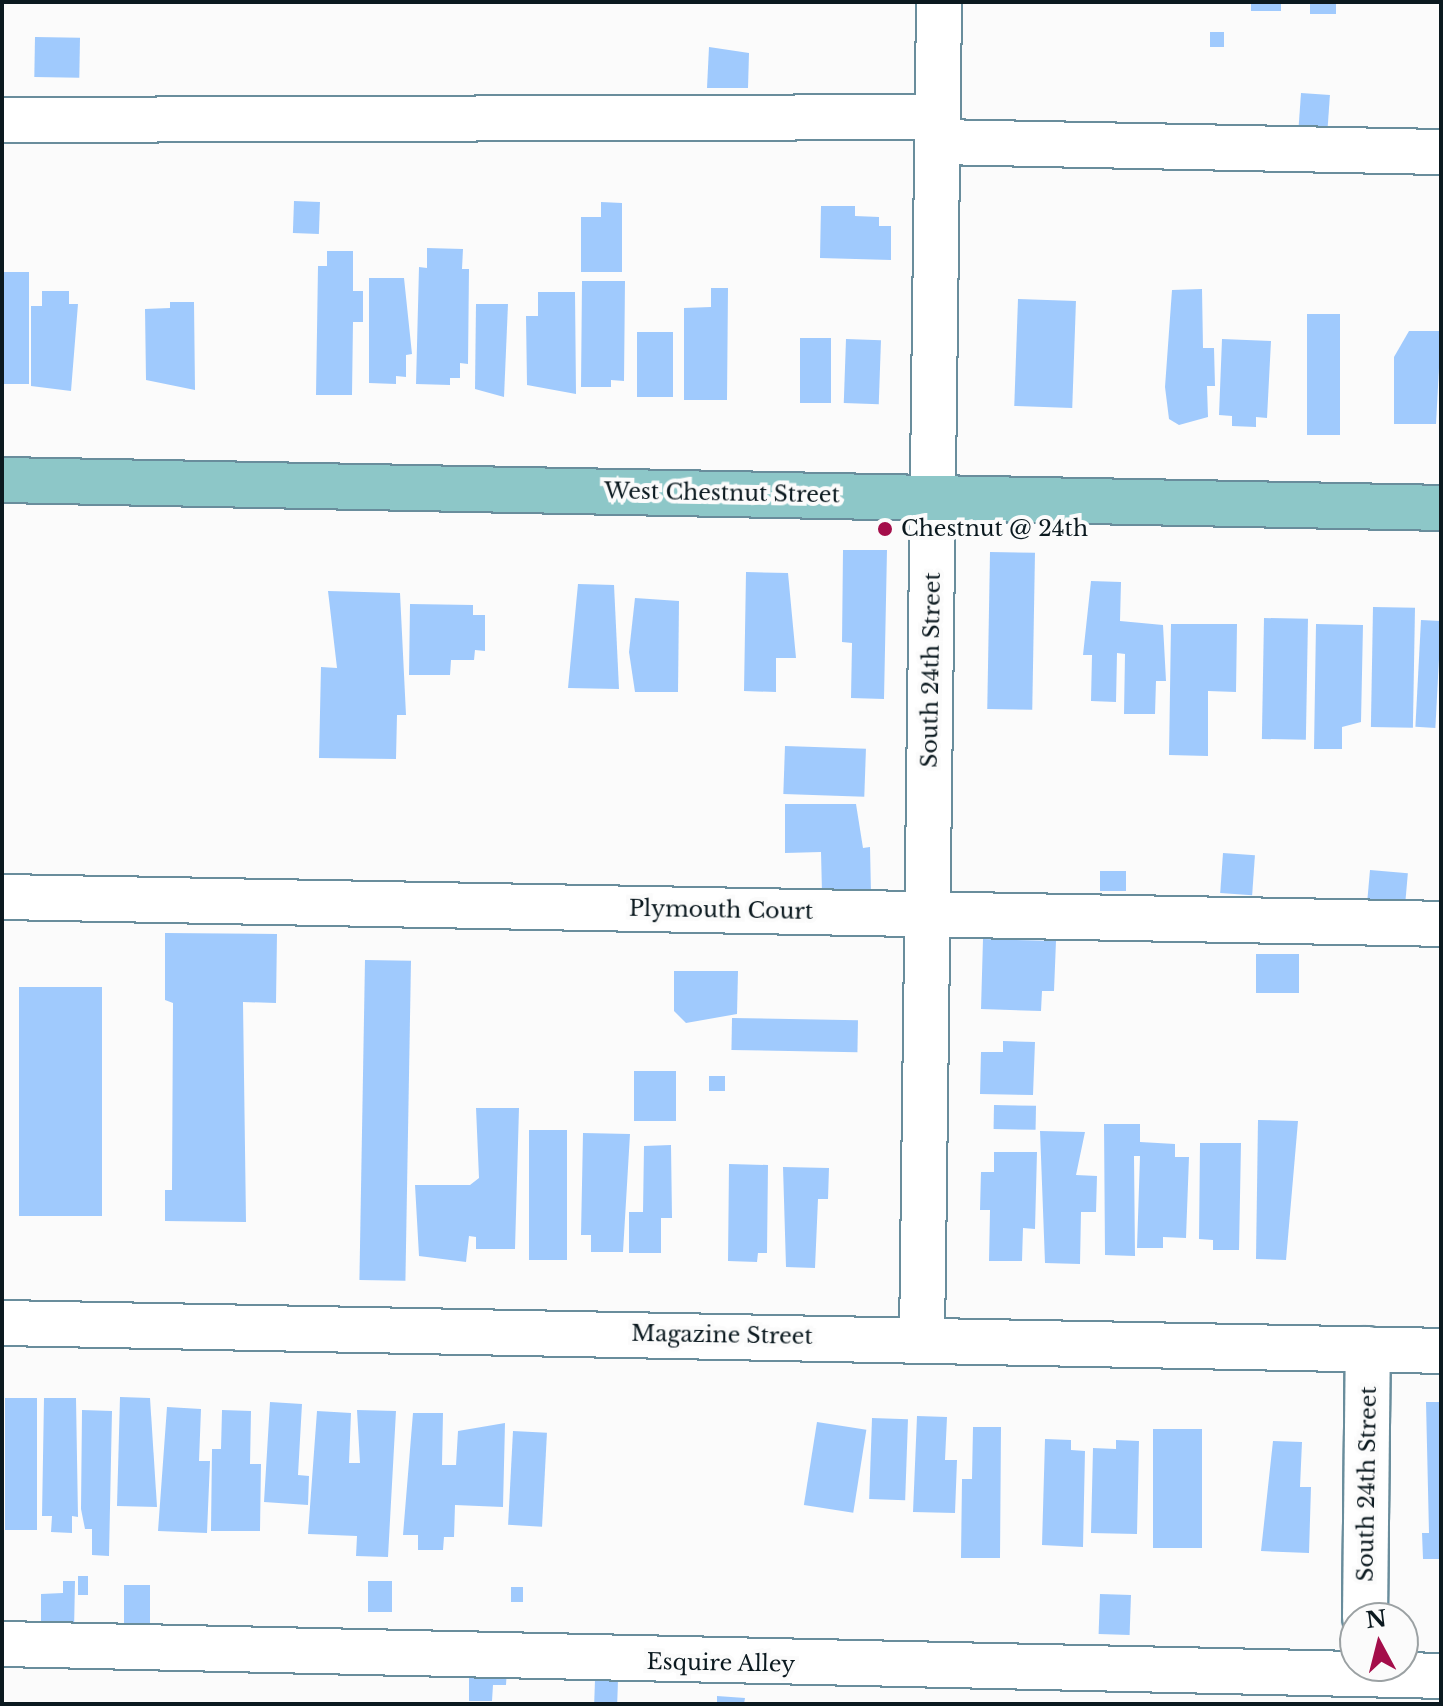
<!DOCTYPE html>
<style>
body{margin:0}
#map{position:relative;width:1443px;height:1706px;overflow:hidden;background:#fbfbfb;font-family:"Libre Baskerville",serif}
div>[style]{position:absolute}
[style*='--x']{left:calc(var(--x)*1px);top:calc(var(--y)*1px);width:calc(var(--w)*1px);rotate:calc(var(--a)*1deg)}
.building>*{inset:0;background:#a0cafd;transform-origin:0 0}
.roads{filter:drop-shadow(2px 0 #698d9c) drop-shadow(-2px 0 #698d9c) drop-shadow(0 2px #698d9c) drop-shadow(0 -2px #698d9c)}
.minor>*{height:44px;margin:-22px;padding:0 22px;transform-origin:22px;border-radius:22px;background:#fff}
.major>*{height:44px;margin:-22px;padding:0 22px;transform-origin:22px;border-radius:22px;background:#8dc7c8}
.dots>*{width:22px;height:22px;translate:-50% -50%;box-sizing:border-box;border:4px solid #fbfbfb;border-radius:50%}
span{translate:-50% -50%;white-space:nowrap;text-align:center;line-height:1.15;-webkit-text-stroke:8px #fbfbfb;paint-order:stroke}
.street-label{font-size:22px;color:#0b191f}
.poi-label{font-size:22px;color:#0b191f}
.left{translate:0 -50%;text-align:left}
.frame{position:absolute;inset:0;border:4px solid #0b191f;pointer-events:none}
.north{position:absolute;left:1339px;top:1602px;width:80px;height:80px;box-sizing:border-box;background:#fbfbfb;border:2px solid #9ba1a3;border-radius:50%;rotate:353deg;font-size:22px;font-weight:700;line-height:32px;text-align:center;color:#0b191f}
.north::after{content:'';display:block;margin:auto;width:28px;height:36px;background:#a40e4a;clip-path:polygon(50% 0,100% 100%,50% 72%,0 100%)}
</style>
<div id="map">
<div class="building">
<i style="left:1251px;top:2px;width:30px;height:9px"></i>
<i style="left:1310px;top:2px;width:26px;height:12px"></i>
<i style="left:1210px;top:32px;width:14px;height:15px"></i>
<i style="left:35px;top:37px;width:45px;height:40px;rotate:1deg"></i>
<i style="clip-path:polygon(709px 47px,749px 53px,748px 88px,707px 88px)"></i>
<i style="left:1301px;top:93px;width:29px;height:35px;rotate:4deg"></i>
<i style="left:294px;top:201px;width:26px;height:32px;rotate:2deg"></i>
<i style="clip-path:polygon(601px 202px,622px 203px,622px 272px,581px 272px,581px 217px,601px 217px)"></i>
<i style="clip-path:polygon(821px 206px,855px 206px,855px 216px,879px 217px,879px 226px,891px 226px,891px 260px,820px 258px)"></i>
<i style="clip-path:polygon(427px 248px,463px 249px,462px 269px,469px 269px,468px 364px,460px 363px,460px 378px,450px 378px,450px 385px,416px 384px,419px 267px,427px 268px)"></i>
<i style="clip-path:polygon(327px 251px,353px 251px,353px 291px,363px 291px,363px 322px,353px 322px,352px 395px,316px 395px,318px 266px,327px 266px)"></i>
<i style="left:2px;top:272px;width:27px;height:112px"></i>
<i style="clip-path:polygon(369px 278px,404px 278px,412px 354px,406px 355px,406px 377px,396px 376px,396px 384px,369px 383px)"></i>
<i style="clip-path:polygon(582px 281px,625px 281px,624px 381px,611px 380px,611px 387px,581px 387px)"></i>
<i style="clip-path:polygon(711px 288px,728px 288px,727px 400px,684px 400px,684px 308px,711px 307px)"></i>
<i style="clip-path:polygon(1202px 289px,1203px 348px,1214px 348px,1215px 386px,1207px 386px,1208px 417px,1179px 425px,1169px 419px,1165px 387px,1172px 290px)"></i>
<i style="clip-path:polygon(42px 291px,69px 291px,69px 304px,78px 304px,71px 391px,31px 386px,31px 306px,42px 306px)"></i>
<i style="clip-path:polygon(538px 292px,575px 292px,576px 394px,527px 385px,526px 316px,538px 316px)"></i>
<i style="left:1018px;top:299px;width:58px;height:107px;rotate:2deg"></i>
<i style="clip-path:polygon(170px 302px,194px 302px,195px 390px,146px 380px,145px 309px,170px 308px)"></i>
<i style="clip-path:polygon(476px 304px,508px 304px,504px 397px,475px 389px)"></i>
<i style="left:1307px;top:314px;width:33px;height:121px"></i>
<i style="clip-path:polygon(1409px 331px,1441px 331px,1436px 424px,1394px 424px,1394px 357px)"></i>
<i style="left:637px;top:332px;width:36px;height:65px"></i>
<i style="left:800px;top:338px;width:31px;height:65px"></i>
<i style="left:846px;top:339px;width:35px;height:64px;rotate:2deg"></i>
<i style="clip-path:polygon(1222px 339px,1271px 341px,1267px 418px,1256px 417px,1256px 427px,1232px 426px,1232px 416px,1219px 415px)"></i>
<i style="clip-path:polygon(843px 550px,887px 550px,884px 699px,851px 698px,852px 643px,842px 642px)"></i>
<i style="left:990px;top:552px;width:45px;height:157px;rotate:1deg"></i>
<i style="clip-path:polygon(746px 572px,788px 573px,796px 658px,776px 658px,776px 692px,744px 691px)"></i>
<i style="clip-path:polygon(1091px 581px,1121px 582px,1120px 621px,1163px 625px,1166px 681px,1156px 681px,1155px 714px,1124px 714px,1125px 654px,1117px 653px,1116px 702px,1091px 701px,1092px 655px,1083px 655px)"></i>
<i style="clip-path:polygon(578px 584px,614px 585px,619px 689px,568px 688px)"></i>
<i style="clip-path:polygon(328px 591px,400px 593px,406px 715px,397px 715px,396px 759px,319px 758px,321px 667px,337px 668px)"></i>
<i style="clip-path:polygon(635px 598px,679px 601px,678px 692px,635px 692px,629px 652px)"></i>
<i style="clip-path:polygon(410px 604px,473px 605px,473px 615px,485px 615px,485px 651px,475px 650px,474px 660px,451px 660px,450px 675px,409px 675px)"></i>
<i style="left:1373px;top:607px;width:42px;height:120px;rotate:1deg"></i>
<i style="left:1264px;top:618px;width:44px;height:121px;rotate:1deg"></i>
<i style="left:1421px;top:620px;width:20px;height:107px;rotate:3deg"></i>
<i style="clip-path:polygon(1171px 624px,1237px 624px,1236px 692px,1208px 691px,1208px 756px,1169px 755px)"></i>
<i style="clip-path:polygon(1316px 624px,1363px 625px,1361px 722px,1342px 727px,1342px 749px,1314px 749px)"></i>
<i style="left:785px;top:746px;width:81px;height:48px;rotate:2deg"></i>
<i style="clip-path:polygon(785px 804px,856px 804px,863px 848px,870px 847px,871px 893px,822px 893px,821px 852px,785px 853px)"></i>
<i style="left:1223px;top:853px;width:32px;height:40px;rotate:4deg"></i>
<i style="left:1370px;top:870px;width:38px;height:37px;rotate:5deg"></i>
<i style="left:1100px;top:871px;width:26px;height:20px"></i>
<i style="clip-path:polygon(165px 933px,277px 934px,276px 1003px,243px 1002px,246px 1222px,165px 1221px,165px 1190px,172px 1190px,173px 1003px,165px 1000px)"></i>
<i style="clip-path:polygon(983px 939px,1056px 941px,1054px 991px,1042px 991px,1041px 1011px,981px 1009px)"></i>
<i style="left:1256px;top:954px;width:43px;height:39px"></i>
<i style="left:365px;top:960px;width:46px;height:320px;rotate:1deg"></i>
<i style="clip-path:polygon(674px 971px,738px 971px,737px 1014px,686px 1023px,674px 1011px)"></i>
<i style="left:19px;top:987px;width:83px;height:229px"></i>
<i style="left:732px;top:1018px;width:126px;height:32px;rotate:1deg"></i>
<i style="clip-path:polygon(1003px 1041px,1035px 1042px,1033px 1095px,980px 1094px,981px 1052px,1003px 1052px)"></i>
<i style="left:634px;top:1071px;width:42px;height:50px"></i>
<i style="left:709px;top:1076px;width:16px;height:15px"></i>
<i style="left:994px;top:1105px;width:42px;height:24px;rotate:1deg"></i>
<i style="clip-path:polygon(476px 1108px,519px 1108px,515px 1249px,476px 1249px,476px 1237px,469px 1236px,466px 1262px,419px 1256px,415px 1185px,470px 1185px,479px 1178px)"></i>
<i style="clip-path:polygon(1258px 1120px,1298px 1121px,1286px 1260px,1256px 1259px)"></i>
<i style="clip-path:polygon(1104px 1124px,1140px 1124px,1140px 1142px,1175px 1144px,1175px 1157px,1189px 1157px,1186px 1238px,1163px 1237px,1163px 1248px,1137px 1248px,1140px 1156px,1134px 1156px,1135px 1256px,1105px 1255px)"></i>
<i style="left:529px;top:1130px;width:38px;height:130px"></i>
<i style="clip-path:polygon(1040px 1131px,1085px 1132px,1076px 1175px,1097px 1176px,1096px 1212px,1081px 1212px,1080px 1264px,1045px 1263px)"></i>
<i style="clip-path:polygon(583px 1133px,630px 1134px,623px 1252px,591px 1252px,591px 1235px,581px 1235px)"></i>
<i style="clip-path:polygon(1200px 1143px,1241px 1143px,1239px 1250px,1213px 1250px,1213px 1240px,1199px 1239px)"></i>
<i style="clip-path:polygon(671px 1145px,672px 1218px,661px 1218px,661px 1253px,629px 1253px,629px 1212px,643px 1212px,644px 1146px)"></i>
<i style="clip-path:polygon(994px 1152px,1037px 1152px,1035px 1229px,1023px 1228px,1022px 1261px,989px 1261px,990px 1210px,980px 1210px,981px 1172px,994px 1172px)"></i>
<i style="clip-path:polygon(729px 1164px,768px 1165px,767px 1253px,758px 1253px,757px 1262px,728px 1261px)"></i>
<i style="clip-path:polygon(783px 1167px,829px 1168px,828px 1199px,818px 1199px,815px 1268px,786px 1267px)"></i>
<i style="clip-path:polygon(120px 1397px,150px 1398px,157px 1507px,117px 1506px)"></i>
<i style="left:5px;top:1398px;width:32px;height:132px"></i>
<i style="clip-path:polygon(44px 1398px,76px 1398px,78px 1517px,72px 1516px,72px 1533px,51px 1532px,52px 1516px,42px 1516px)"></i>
<i style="clip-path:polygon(270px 1402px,302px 1404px,298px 1475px,309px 1476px,308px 1505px,264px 1502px)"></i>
<i style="clip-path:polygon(1426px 1402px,1441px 1402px,1441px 1559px,1423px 1559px,1422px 1533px,1429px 1533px)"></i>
<i style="clip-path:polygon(167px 1407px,201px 1409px,199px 1461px,210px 1461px,207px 1533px,158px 1531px)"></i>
<i style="clip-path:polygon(82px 1410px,112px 1411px,109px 1556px,92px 1555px,92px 1529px,85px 1529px,81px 1509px)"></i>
<i style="clip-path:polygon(222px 1410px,251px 1411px,250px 1464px,261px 1464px,260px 1531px,211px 1531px,212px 1449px,221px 1449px)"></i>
<i style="clip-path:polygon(357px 1410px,396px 1411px,388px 1557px,356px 1556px,357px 1536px,308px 1534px,317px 1411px,351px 1413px,349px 1463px,360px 1463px)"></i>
<i style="clip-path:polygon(413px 1413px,443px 1413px,442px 1465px,456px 1465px,458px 1431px,505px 1423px,503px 1507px,455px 1505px,454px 1537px,444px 1537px,443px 1550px,418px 1550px,418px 1535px,403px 1535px)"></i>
<i style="clip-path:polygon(917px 1416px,947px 1417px,945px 1460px,957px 1460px,955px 1513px,913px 1512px)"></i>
<i style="left:872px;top:1418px;width:36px;height:81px;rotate:2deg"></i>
<i style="left:817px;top:1422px;width:50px;height:84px;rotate:9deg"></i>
<i style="clip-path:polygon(973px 1427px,1001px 1427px,1000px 1558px,961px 1558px,962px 1479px,972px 1479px)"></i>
<i style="left:1153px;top:1429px;width:49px;height:119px"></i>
<i style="left:513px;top:1431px;width:34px;height:94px;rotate:3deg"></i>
<i style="clip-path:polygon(1045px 1439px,1071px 1440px,1071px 1450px,1085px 1451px,1083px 1547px,1042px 1545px)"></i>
<i style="clip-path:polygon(1116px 1440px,1139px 1441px,1137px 1534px,1091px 1533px,1093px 1448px,1116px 1449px)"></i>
<i style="clip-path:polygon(1273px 1441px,1302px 1442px,1300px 1487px,1311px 1487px,1309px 1553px,1261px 1551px)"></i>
<i style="left:78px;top:1576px;width:10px;height:19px"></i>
<i style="clip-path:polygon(63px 1581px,75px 1581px,74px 1631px,41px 1630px,41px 1594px,63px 1593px)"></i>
<i style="left:392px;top:1581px;width:31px;height:24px;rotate:90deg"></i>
<i style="left:124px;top:1585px;width:26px;height:39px"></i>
<i style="left:511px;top:1587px;width:12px;height:15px"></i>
<i style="left:1100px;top:1594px;width:31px;height:40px;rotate:2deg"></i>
<i style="clip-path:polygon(469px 1669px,507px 1669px,506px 1685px,493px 1685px,492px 1701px,469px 1701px)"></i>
<i style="left:595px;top:1680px;width:23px;height:24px;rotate:2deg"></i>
<i style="clip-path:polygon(717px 1696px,745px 1698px,744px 1704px,717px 1704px)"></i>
</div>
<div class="roads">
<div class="minor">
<i style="--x:2;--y:120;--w:936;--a:-0.18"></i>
<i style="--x:938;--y:142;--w:503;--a:1.14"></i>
<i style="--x:2;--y:897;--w:1439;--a:1.07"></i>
<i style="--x:2;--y:1323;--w:1439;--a:1.11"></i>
<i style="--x:922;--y:1339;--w:1337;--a:-89.27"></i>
<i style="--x:1365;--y:1618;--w:269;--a:-89.4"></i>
<i style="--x:2;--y:1644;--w:1439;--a:1.27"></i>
</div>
<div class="major">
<i style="--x:2;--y:480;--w:1439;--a:1.11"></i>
</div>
</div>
<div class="dots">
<i style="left:885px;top:529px;background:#a40e4a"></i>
</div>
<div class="street-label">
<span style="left:722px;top:493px;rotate:1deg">West Chestnut Street</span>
<span style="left:931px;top:670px;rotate:-89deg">South 24th Street</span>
<span style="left:721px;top:910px;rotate:1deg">Plymouth Court</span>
<span style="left:722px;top:1335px;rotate:1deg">Magazine Street</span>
<span style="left:1367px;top:1484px;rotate:-89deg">South 24th Street</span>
<span style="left:721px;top:1663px;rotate:1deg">Esquire Alley</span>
</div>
<div class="poi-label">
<span class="left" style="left:901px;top:529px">Chestnut @ 24th</span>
</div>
<div class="frame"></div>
<div class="north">N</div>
</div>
